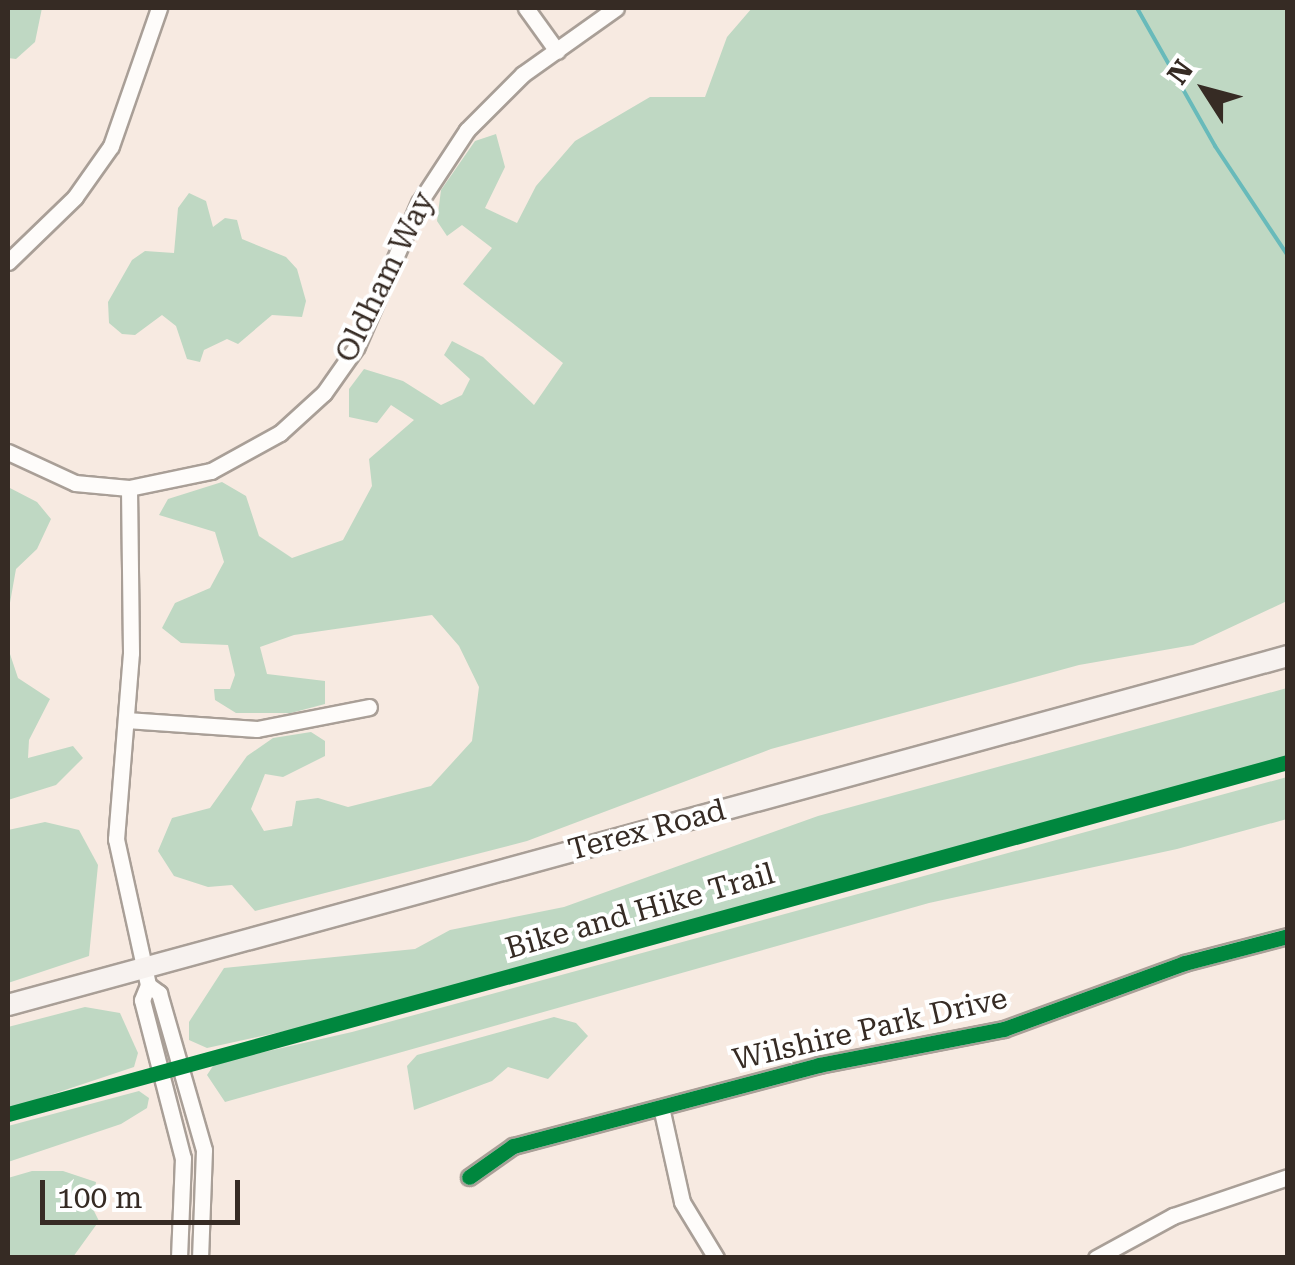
<!DOCTYPE html>
<style>
body{margin:0}
#map{position:relative;width:1295px;height:1265px;overflow:hidden;background:#f7eae1;font-family:"Roboto Serif",serif}
div>[style]{position:absolute}
[style*='--x']{left:calc(var(--x)*1px);top:calc(var(--y)*1px);width:calc(var(--w)*1px);rotate:calc(var(--a)*1deg)}
.green>*{inset:0;background:#bfd8c3}
.stream>*{height:4px;margin:-2px;padding:0 2px;transform-origin:2px;border-radius:2px;background:#68baba}
.roads{filter:drop-shadow(2px 0 #a99f97) drop-shadow(-2px 0 #a99f97) drop-shadow(0 2px #a99f97) drop-shadow(0 -2px #a99f97)}
.minor>*{height:15px;margin:-7.5px;padding:0 7.5px;transform-origin:7.5px;border-radius:7.5px;background:#fefcfa}
.major>*{height:20px;margin:-10px;padding:0 10px;transform-origin:10px;border-radius:10px;background:#f7f2ef}
.cycleway>*{height:15px;margin:-7.5px;padding:0 7.5px;transform-origin:7.5px;border-radius:7.5px;background:#00873e}
span{translate:-50% -50%;white-space:nowrap;text-align:center;line-height:1.15;-webkit-text-stroke:8px #fff;paint-order:stroke}
.street-label{font-size:30px;color:#362b24}
.frame{position:absolute;inset:0;border:10px solid #362b24;pointer-events:none}
.north{position:absolute;left:1155px;top:40px;width:100px;height:100px;-webkit-text-stroke:8px #fff;paint-order:stroke;rotate:306deg;font-size:28px;font-weight:700;line-height:40px;text-align:center;color:#362b24}
.north::after{content:'';display:block;margin:auto;width:35px;height:45px;background:#362b24;clip-path:polygon(50% 0,100% 100%,50% 72%,0 100%)}
.scale{position:absolute;left:40px;top:1180px;width:200px;height:45px;box-sizing:border-box;border:5px solid #362b24;border-top:0;padding-left:12px;font-size:30px;line-height:35px;white-space:nowrap;color:#362b24;-webkit-text-stroke:8px #fff;paint-order:stroke}
</style>
<div id="map">
<div class="green">
<i style="clip-path:polygon(8px 8px,42px 8px,35px 42px,16px 59px,8px 58px)"></i>
<i style="clip-path:polygon(752px 8px,1287px 8px,1287px 601px,1193px 645px,1079px 665px,771px 749px,527px 841px,255px 911px,232px 885px,208px 887px,174px 876px,158px 851px,172px 818px,210px 808px,247px 756px,273px 738px,311px 732px,325px 741px,325px 756px,283px 777px,265px 774px,251px 809px,264px 831px,292px 826px,296px 801px,318px 798px,348px 807px,431px 786px,472px 741px,479px 687px,459px 646px,432px 615px,294px 635px,260px 647px,267px 674px,325px 681px,325px 704px,291px 713px,236px 713px,215px 700px,214px 689px,230px 689px,235px 675px,228px 645px,181px 643px,162px 628px,175px 603px,210px 588px,224px 562px,215px 532px,159px 515px,168px 499px,222px 482px,246px 496px,259px 536px,292px 558px,343px 540px,372px 486px,369px 459px,414px 420px,391px 405px,377px 423px,349px 417px,349px 389px,364px 369px,403px 381px,441px 405px,462px 395px,470px 379px,444px 355px,452px 341px,483px 357px,534px 405px,563px 363px,463px 284px,492px 248px,462px 225px,447px 236px,437px 221px,441px 190px,475px 141px,496px 134px,505px 167px,485px 208px,517px 223px,536px 186px,575px 141px,650px 97px,705px 97px,727px 37px)"></i>
<i style="clip-path:polygon(189px 193px,206px 201px,213px 227px,225px 218px,237px 220px,242px 239px,286px 257px,297px 269px,306px 301px,302px 317px,272px 315px,238px 344px,227px 339px,204px 350px,200px 362px,187px 359px,176px 326px,162px 315px,135px 335px,122px 334px,109px 323px,108px 302px,132px 260px,145px 251px,174px 253px,178px 208px)"></i>
<i style="clip-path:polygon(8px 487px,37px 502px,51px 519px,37px 549px,16px 569px,8px 614px)"></i>
<i style="clip-path:polygon(8px 648px,18px 678px,50px 699px,29px 740px,28px 758px,73px 746px,83px 758px,56px 785px,8px 800px)"></i>
<i style="clip-path:polygon(1287px 688px,1287px 757px,322px 1023px,207px 1048px,189px 1040px,189px 1022px,224px 968px,415px 949px,450px 930px,564px 907px,818px 816px)"></i>
<i style="clip-path:polygon(1287px 777px,1287px 819px,1177px 849px,929px 903px,225px 1102px,207px 1075px,215px 1063px,352px 1032px)"></i>
<i style="clip-path:polygon(45px 822px,79px 830px,98px 865px,89px 956px,8px 983px,8px 830px)"></i>
<i style="clip-path:polygon(85px 1007px,120px 1013px,138px 1053px,134px 1067px,8px 1109px,8px 1027px)"></i>
<i style="clip-path:polygon(554px 1017px,576px 1023px,588px 1036px,548px 1079px,508px 1067px,492px 1081px,414px 1110px,407px 1066px,417px 1055px)"></i>
<i style="clip-path:polygon(139px 1091px,149px 1098px,147px 1108px,121px 1124px,8px 1162px,8px 1126px)"></i>
<i style="clip-path:polygon(32px 1171px,63px 1171px,96px 1182px,92px 1207px,99px 1221px,73px 1257px,8px 1257px,8px 1178px)"></i>
</div>
<div class="stream">
<i style="--x:1137;--y:8;--w:159;--a:60.5"></i>
<i style="--x:1215;--y:146;--w:132;--a:56.4"></i>
</div>
<div class="roads">
<div class="minor">
<i style="--x:526;--y:8;--w:53;--a:54.2"></i>
<i style="--x:8;--y:262;--w:93;--a:-44.1"></i>
<i style="--x:75;--y:197;--w:62;--a:-54.8"></i>
<i style="--x:111;--y:146;--w:146;--a:-70.8"></i>
<i style="--x:8;--y:452;--w:74;--a:24.8"></i>
<i style="--x:75;--y:483;--w:54;--a:5.3"></i>
<i style="--x:129;--y:488;--w:84;--a:-11.7"></i>
<i style="--x:211;--y:471;--w:79;--a:-28.8"></i>
<i style="--x:280;--y:433;--w:59;--a:-42.3"></i>
<i style="--x:324;--y:393;--w:57;--a:-54.9"></i>
<i style="--x:357;--y:346;--w:156;--a:-66.6"></i>
<i style="--x:419;--y:203;--w:87;--a:-56.7"></i>
<i style="--x:467;--y:130;--w:79;--a:-45"></i>
<i style="--x:523;--y:74;--w:114;--a:-35.4"></i>
<i style="--x:129;--y:488;--w:165;--a:89.3"></i>
<i style="--x:131;--y:653;--w:187;--a:94.6"></i>
<i style="--x:116;--y:839;--w:149;--a:77.6"></i>
<i style="--x:148;--y:985;--w:16;--a:112"></i>
<i style="--x:142;--y:1000;--w:163;--a:75.5"></i>
<i style="--x:183;--y:1158;--w:100;--a:92.3"></i>
<i style="--x:126;--y:720;--w:131;--a:3.9"></i>
<i style="--x:257;--y:729;--w:114;--a:-11.1"></i>
<i style="--x:148;--y:985;--w:14;--a:36"></i>
<i style="--x:159;--y:993;--w:163;--a:74"></i>
<i style="--x:204;--y:1150;--w:108;--a:92.1"></i>
<i style="--x:661;--y:1107;--w:97;--a:77.5"></i>
<i style="--x:682;--y:1202;--w:66;--a:58.7"></i>
<i style="--x:469;--y:1177;--w:54;--a:-35.2"></i>
<i style="--x:513;--y:1146;--w:317;--a:-14.8"></i>
<i style="--x:819;--y:1065;--w:188;--a:-11"></i>
<i style="--x:1004;--y:1029;--w:192;--a:-20.1"></i>
<i style="--x:1184;--y:963;--w:107;--a:-14.6"></i>
<i style="--x:1096;--y:1258;--w:88;--a:-28.6"></i>
<i style="--x:1173;--y:1216;--w:121;--a:-18.7"></i>
</div>
<div class="major">
<i style="--x:8;--y:1005;--w:1327;--a:-15.25"></i>
</div>
</div>
<div class="cycleway">
<i style="--x:8;--y:1114;--w:1328;--a:-15.38"></i>
<i style="--x:469;--y:1177;--w:54;--a:-35.2"></i>
<i style="--x:513;--y:1146;--w:317;--a:-14.8"></i>
<i style="--x:819;--y:1065;--w:188;--a:-11"></i>
<i style="--x:1004;--y:1029;--w:192;--a:-20.1"></i>
<i style="--x:1184;--y:963;--w:107;--a:-14.6"></i>
</div>
<div class="street-label">
<span style="left:385px;top:277px;rotate:-64deg">Oldham Way</span>
<span style="left:647px;top:830px;rotate:-15deg">Terex Road</span>
<span style="left:640px;top:911px;rotate:-16deg">Bike and Hike Trail</span>
<span style="left:870px;top:1029px;rotate:-13deg">Wilshire Park Drive</span>
</div>
<div class="frame"></div>
<div class="north">N</div>
<div class="scale">100 m</div>
</div>
